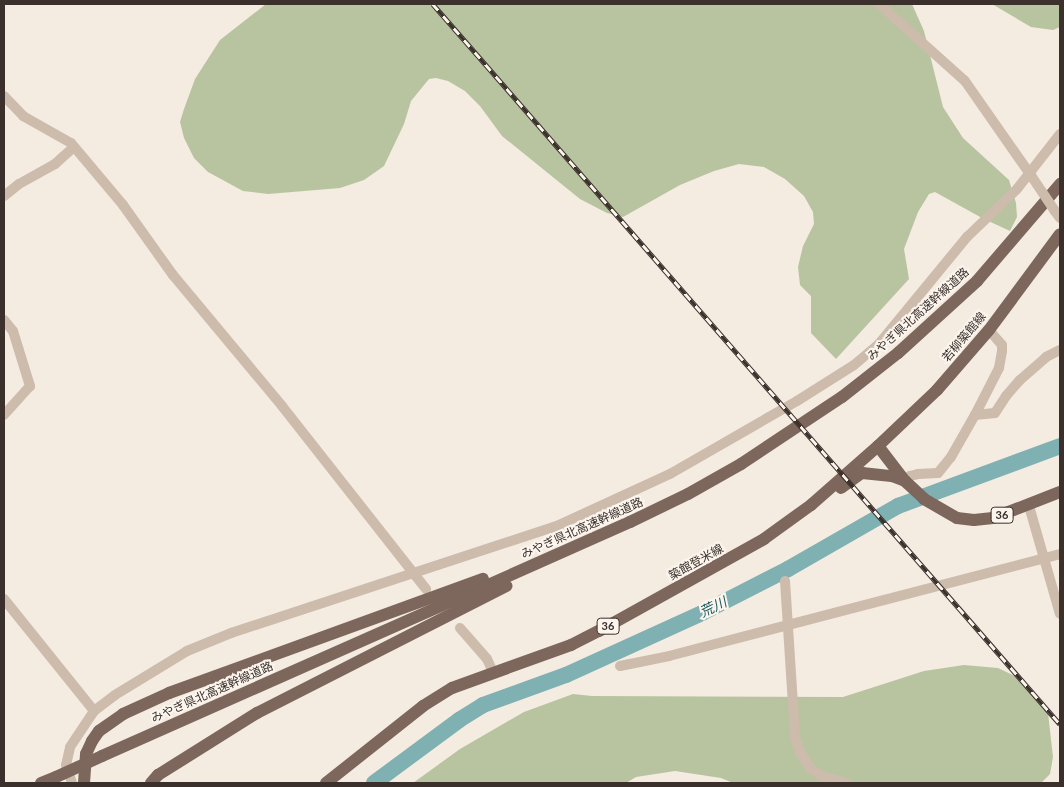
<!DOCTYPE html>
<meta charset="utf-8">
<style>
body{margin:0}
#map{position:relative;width:1064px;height:787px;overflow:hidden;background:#f4ebe1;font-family:Lato,"Noto Sans JP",sans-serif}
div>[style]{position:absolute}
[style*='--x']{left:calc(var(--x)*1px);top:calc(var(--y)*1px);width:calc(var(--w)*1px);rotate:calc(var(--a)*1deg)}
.green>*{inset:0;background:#b8c4a0}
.river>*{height:16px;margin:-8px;padding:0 8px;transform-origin:8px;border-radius:8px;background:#7fb0b2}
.minor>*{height:10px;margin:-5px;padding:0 5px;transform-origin:5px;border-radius:5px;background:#cdbbac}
.major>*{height:12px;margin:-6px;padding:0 6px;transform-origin:6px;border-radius:6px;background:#7d675c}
.rail>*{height:4.5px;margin-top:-2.25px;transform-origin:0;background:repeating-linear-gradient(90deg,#fbf5ee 0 8px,#3b302b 0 16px);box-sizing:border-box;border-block:1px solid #3b302b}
.minor-bridge>*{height:10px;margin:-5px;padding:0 5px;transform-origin:5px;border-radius:5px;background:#cdbbac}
.major-bridge>*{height:12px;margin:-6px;padding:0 6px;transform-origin:6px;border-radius:6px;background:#7d675c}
span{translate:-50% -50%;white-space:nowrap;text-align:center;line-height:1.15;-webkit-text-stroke:4px #fbf5ee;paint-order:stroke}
.shield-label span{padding:1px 4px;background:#fbf5ee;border:1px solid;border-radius:4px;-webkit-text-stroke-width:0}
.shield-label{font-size:11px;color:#3b302b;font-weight:700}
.street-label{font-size:12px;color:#3b302b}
.water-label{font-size:14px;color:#1f5a5e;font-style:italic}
.frame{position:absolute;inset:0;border:5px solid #3b302b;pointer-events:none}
</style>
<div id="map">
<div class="green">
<i style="clip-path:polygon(266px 4px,912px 4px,924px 31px,943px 107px,963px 138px,1009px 180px,1016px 203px,1017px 217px,1010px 231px,982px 218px,935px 192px,929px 194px,918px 212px,904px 249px,909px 279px,836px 359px,811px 333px,811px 296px,800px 285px,798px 267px,803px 246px,814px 224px,813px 212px,804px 196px,785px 179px,764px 167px,739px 164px,714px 171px,680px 185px,623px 217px,607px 213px,580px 199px,502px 136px,480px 106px,465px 91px,448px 81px,436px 78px,429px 79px,411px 101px,404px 124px,384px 166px,364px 180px,340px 188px,268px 194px,243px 191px,208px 172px,194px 158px,184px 138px,180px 122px,184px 109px,195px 79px,220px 40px)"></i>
<i style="clip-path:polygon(992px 4px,1060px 4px,1060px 27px,1053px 30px,1031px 27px)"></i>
<i style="clip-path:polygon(964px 665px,998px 668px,1019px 678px,1048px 713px,1053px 757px,1050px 774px,1041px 783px,733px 783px,721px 778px,675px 771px,636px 777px,626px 783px,413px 783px,460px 749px,524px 712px,573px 694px,592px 696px,843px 697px,924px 671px)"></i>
</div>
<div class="river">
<i style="--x:374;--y:783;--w:106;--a:-36.5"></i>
<i style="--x:459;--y:720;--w:28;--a:-32"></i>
<i style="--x:483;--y:705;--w:88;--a:-19.9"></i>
<i style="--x:566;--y:675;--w:149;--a:-24.5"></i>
<i style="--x:702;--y:613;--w:97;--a:-27.1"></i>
<i style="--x:788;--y:569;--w:127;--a:-29.8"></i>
<i style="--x:898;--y:506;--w:173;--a:-20.3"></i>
</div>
<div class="minor">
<i style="--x:879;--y:4;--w:115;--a:41.8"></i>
<i style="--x:965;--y:81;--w:117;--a:55.1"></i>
<i style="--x:4;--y:96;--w:28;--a:46"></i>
<i style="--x:23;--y:116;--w:55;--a:29.4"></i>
<i style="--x:71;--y:143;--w:81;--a:50"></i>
<i style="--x:123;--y:205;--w:86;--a:54.5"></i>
<i style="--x:173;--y:275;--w:170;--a:50.2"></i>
<i style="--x:282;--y:406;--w:233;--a:51.8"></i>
<i style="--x:4;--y:196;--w:19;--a:-39"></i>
<i style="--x:19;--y:184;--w:41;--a:-29.1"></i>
<i style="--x:55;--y:164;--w:25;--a:-42"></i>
<i style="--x:1054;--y:210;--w:10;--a:53"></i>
<i style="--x:4;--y:320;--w:14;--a:51"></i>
<i style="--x:13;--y:331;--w:58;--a:72.8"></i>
<i style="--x:30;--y:386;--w:39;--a:132"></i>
<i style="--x:975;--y:415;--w:20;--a:-6"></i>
<i style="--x:995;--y:413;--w:20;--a:-57"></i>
<i style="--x:1006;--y:396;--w:21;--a:-49"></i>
<i style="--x:1020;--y:380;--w:35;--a:-41"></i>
<i style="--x:1046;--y:357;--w:16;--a:-27"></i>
<i style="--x:905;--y:481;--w:7;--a:-45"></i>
<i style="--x:910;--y:476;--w:8;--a:-14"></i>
<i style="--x:918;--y:474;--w:20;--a:-3"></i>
<i style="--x:938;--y:473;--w:21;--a:-51"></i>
<i style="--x:951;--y:457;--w:48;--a:-60.3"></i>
<i style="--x:975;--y:415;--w:53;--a:-62.9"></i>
<i style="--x:999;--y:368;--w:17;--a:-80"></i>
<i style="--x:1002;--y:351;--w:6;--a:-90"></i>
<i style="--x:1002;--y:345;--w:20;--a:-131"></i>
<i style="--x:1029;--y:506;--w:112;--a:74"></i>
<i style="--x:785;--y:581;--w:156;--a:86.3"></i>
<i style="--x:795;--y:737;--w:16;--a:72"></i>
<i style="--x:800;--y:752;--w:19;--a:58"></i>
<i style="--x:810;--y:768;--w:14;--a:34"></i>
<i style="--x:822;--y:776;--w:26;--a:16"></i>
<i style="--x:4;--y:599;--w:144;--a:51.2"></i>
<i style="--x:460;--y:628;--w:41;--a:48.9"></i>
<i style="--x:487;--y:659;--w:14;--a:65"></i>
<i style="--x:620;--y:666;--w:50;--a:-11.5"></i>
<i style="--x:669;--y:656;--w:404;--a:-14.6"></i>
<i style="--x:72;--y:783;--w:19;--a:-108"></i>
<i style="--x:66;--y:765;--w:18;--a:-77"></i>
<i style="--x:70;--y:747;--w:43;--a:-56.3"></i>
<i style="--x:94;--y:711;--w:26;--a:-37"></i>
<i style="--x:115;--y:695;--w:84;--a:-31.4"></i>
<i style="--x:187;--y:651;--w:48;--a:-22.2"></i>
<i style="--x:231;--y:633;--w:345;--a:-18.2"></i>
<i style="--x:559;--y:525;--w:122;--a:-24.7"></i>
<i style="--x:670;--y:474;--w:146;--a:-29.9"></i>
<i style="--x:797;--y:401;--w:67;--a:-32.3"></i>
<i style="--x:854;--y:365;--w:33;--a:-40"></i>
<i style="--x:879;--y:344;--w:139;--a:-50.6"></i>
<i style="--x:967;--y:237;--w:69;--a:-43.8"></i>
<i style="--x:1017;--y:189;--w:70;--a:-52"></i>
</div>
<div class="major">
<i style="--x:878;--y:446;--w:44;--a:52.4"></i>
<i style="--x:905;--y:481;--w:26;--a:43"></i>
<i style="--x:924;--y:499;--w:38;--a:30"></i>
<i style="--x:957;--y:518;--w:17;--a:7"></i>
<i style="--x:974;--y:520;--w:19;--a:-6"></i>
<i style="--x:993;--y:518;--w:72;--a:-21.2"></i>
<i style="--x:841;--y:488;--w:26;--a:-36"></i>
<i style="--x:862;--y:473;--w:30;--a:6"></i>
<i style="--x:892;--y:476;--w:14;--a:21"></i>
<i style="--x:102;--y:756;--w:578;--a:-23.9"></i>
<i style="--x:630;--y:522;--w:64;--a:-25.8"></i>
<i style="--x:688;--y:494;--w:61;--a:-29.5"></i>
<i style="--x:741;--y:464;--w:121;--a:-33.6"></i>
<i style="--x:842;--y:397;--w:71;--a:-38.2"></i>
<i style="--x:898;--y:353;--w:107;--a:-42.3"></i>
<i style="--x:977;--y:281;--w:128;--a:-49.4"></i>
<i style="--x:41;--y:783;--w:16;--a:-22"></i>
<i style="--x:84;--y:783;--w:29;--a:-86"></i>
<i style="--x:86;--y:754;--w:14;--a:-65"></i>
<i style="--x:92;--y:741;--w:12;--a:-55"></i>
<i style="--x:99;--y:731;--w:29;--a:-35"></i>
<i style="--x:123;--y:714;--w:51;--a:-24.5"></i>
<i style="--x:169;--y:693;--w:334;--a:-20"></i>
<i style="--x:151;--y:783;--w:11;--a:-49"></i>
<i style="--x:158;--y:775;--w:117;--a:-32.1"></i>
<i style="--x:257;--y:713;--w:280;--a:-27"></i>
<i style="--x:326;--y:783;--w:124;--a:-38.4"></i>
<i style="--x:423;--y:706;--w:34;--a:-32"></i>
<i style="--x:452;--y:688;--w:127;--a:-19.9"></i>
<i style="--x:571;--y:645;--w:31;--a:-27"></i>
<i style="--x:599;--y:631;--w:189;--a:-29.1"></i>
<i style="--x:764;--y:539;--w:58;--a:-35.9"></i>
<i style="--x:811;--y:505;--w:89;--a:-41.4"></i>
<i style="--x:878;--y:446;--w:81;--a:-43.5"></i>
<i style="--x:937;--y:390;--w:79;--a:-49.1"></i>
<i style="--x:989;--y:330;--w:119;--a:-53.5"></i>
</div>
<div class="rail">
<i style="--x:433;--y:4;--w:955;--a:48.95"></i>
</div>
<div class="minor-bridge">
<i style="--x:1032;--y:177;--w:40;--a:56"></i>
</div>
<div class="major-bridge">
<i style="--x:56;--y:777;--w:51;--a:-24.5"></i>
</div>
<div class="shield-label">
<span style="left:1002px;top:515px">36</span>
<span style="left:608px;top:626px">36</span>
</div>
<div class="street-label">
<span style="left:918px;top:314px;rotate:-42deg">みやぎ県北高速幹線道路</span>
<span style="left:964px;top:337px;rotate:-50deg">若柳築館線</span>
<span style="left:582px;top:528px;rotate:-24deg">みやぎ県北高速幹線道路</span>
<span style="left:696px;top:562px;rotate:-29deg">築館登米線</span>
<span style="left:212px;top:692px;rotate:-24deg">みやぎ県北高速幹線道路</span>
</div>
<div class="water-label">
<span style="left:713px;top:607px;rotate:-26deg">荒川</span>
</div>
<div class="frame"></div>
</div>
